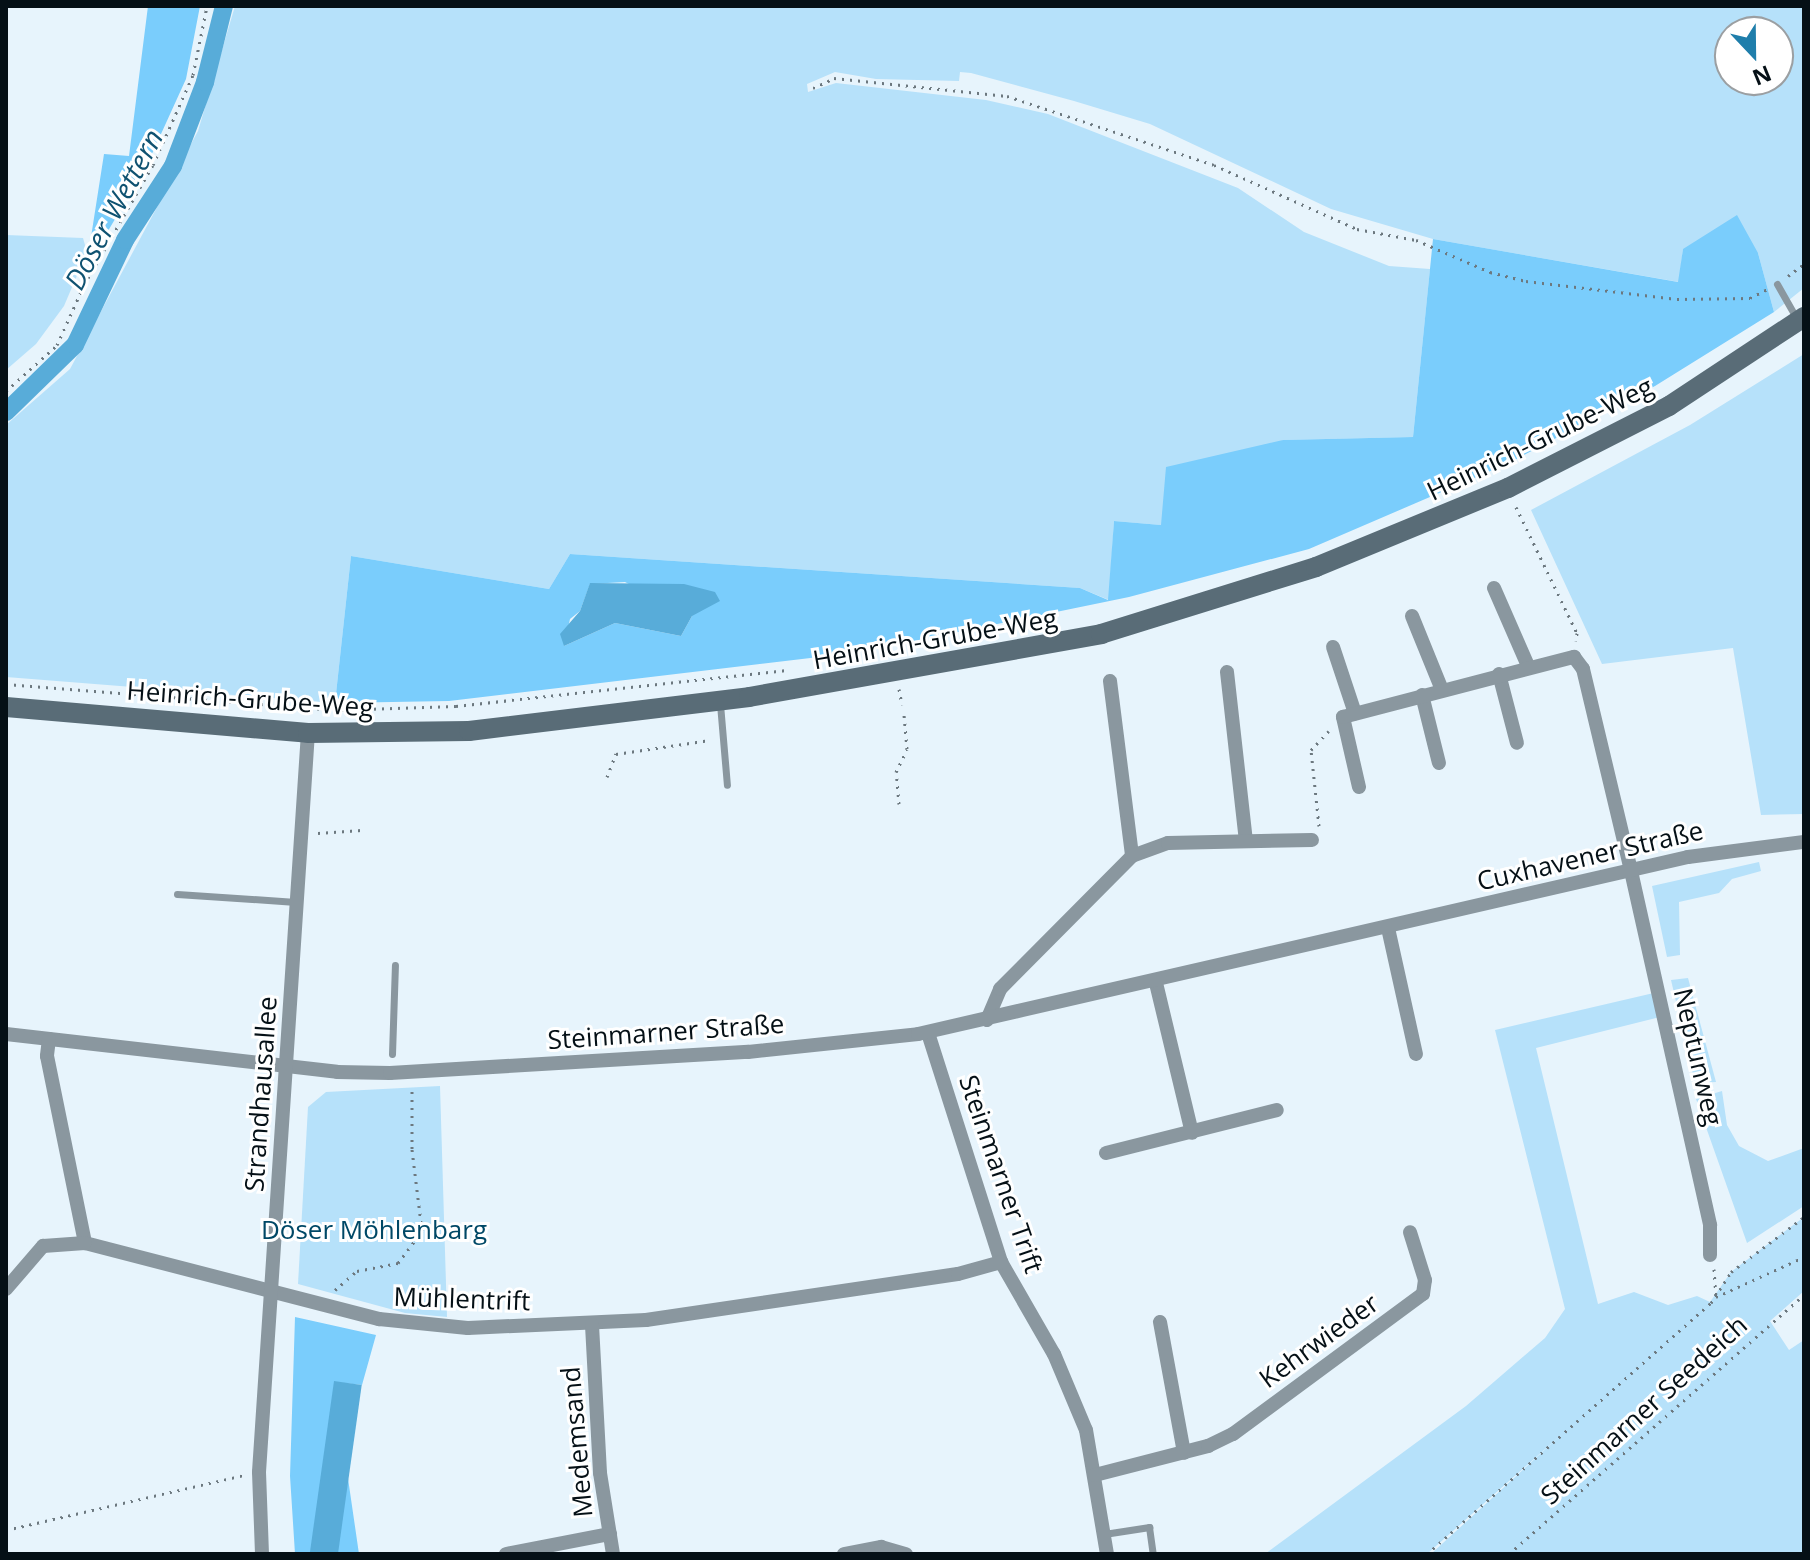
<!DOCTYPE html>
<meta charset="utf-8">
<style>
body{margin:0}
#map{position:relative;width:1810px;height:1560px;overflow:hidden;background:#e7f4fc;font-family:"Open Sans",sans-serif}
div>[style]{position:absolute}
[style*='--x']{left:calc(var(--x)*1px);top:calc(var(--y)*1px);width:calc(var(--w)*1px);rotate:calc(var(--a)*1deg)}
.green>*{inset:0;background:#b6e1fa}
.forest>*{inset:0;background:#7acdfc}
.water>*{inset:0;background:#58acd9;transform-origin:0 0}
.canal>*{height:18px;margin:-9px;padding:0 9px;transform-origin:9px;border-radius:9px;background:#58acd9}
.path>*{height:3px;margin-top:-1.5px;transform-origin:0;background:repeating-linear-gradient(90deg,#6c787f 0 2px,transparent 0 8px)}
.lane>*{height:7px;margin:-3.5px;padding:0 3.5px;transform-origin:3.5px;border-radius:3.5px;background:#8a979f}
.street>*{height:14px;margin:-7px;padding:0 7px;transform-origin:7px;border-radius:7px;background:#8a979f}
.secondary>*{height:20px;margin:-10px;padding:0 10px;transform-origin:10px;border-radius:10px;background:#596c77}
span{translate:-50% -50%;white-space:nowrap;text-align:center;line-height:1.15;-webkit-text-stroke:6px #fff;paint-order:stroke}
.street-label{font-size:26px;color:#051016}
.park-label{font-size:26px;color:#004866}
.water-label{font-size:28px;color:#0f5271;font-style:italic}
.frame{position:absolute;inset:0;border:8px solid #051016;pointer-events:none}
.north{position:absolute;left:1714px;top:16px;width:80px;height:80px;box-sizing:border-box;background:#fff;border:2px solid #9b9fa2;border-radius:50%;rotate:158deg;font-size:22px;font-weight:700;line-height:32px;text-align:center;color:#051016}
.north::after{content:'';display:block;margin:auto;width:28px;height:36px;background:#1f7eab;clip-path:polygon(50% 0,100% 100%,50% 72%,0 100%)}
</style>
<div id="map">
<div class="green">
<i style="clip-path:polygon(evenodd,235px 6px,1804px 6px,1804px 288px,1774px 312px,1758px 253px,1683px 249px,1679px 282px,1433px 239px,1331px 209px,1150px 124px,1074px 101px,971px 73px,960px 72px,959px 81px,876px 79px,835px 72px,807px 84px,808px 92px,836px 83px,986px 100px,1048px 114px,1238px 188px,1304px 232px,1389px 266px,1430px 269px,1413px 437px,1283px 440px,1161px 525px,1114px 521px,1109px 600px,1080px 588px,570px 554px,549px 589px,351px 556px,335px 703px,6px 677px,6px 425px,70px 369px,198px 131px,235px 6px,1730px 32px,1778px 32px,1778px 80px,1730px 80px,1730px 32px)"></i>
<i style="clip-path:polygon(6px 235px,83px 238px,87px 252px,64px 306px,36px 344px,6px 370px)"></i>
<i style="clip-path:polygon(1804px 354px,1804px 814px,1761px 815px,1733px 648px,1602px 664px,1531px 510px,1690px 425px)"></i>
<i style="clip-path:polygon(1759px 862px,1761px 871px,1732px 879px,1719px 893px,1679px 902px,1680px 955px,1667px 957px,1652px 886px)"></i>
<i style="clip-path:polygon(1688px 978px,1716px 1082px,1695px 1083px,1671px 980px)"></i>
<i style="clip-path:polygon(1658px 992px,1664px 1016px,1536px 1048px,1598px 1304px,1634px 1292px,1668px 1305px,1697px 1296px,1710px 1302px,1731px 1272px,1804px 1217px,1804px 1291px,1770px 1321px,1789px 1350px,1804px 1340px,1804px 1554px,1431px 1554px,1562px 1434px,1427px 1554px,1265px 1554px,1466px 1406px,1545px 1338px,1565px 1309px,1495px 1030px)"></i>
<i style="clip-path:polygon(440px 1086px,447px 1317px,405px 1313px,298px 1284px,308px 1107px,326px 1092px)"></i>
<i style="clip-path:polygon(1722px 1091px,1727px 1125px,1739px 1146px,1768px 1161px,1804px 1148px,1804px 1206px,1747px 1243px,1696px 1099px)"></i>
</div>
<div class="forest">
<i style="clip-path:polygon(148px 6px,200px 6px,186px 79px,146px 167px,102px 241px,91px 237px,104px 154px,129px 156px)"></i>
<i style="clip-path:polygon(evenodd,1737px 215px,1758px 253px,1774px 312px,1655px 386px,1509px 463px,1309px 549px,1129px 597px,861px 652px,449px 701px,335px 703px,351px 556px,549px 589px,570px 554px,1080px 588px,1108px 600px,1114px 521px,1161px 525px,1166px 467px,1283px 440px,1413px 437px,1433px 239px,1678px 282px,1683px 249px,1737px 215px,625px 582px,692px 616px,681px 636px,615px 623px,564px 646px,570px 619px,580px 611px,590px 584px,625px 582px)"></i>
<i style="clip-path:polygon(295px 1317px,376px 1335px,362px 1385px,334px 1382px,359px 1554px,295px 1554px,290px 1476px)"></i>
</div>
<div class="water">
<i style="clip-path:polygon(590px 583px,684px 584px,715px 592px,720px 601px,692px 616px,681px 636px,615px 623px,564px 646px,560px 634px,580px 611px)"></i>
<i style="left:334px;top:1381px;width:28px;height:175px;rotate:8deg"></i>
</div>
<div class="canal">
<i style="--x:6;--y:412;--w:96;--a:-44.2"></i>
<i style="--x:75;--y:345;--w:116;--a:-64.5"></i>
<i style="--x:125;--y:240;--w:88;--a:-57"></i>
<i style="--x:173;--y:166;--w:90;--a:-69.1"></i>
<i style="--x:205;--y:82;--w:78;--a:-76"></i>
</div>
<div class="path">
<i style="--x:813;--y:88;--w:23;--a:-25"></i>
<i style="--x:834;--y:78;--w:174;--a:5.9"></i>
<i style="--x:1007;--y:96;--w:218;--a:18.4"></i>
<i style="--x:1214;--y:165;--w:157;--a:24.1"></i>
<i style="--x:1357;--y:229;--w:60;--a:10.6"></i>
<i style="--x:1416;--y:240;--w:81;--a:23.4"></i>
<i style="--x:1490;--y:272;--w:37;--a:14"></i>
<i style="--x:1526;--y:281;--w:152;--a:6.8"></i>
<i style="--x:1677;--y:299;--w:73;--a:-0.8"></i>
<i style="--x:1750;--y:298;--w:20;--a:-27"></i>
<i style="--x:1788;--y:276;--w:20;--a:-37"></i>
<i style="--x:6;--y:391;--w:69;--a:-42"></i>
<i style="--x:57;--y:345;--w:66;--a:-65.8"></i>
<i style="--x:84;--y:285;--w:138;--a:-60.1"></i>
<i style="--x:153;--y:165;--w:98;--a:-66"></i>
<i style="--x:193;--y:75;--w:70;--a:-78.5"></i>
<i style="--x:1516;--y:507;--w:140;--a:64.2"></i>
<i style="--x:1577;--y:633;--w:8;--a:97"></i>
<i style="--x:6;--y:684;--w:329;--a:4.5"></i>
<i style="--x:334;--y:710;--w:122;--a:-1.9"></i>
<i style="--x:456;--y:706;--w:331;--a:-6.2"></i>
<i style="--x:899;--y:689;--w:16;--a:79"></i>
<i style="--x:607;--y:777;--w:25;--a:-69"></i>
<i style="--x:616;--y:754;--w:95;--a:-8.5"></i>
<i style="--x:899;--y:804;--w:32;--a:-95"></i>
<i style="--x:896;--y:772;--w:25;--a:-64"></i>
<i style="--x:907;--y:749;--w:36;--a:-95"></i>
<i style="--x:1319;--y:826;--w:76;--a:-96"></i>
<i style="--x:1311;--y:750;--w:26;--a:-47"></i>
<i style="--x:318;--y:833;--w:44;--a:-3.9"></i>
<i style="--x:1714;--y:1269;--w:28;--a:86"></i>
<i style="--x:1716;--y:1297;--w:97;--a:-24.4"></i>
<i style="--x:335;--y:1290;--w:29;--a:-41"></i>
<i style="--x:357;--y:1271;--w:42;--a:-11"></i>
<i style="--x:398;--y:1263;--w:40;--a:-53"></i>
<i style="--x:422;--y:1231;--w:83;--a:-97"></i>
<i style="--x:412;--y:1149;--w:61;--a:-90"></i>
<i style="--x:6;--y:1530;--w:244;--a:-13"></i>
<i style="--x:1427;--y:1554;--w:379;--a:-41.5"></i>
<i style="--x:1711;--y:1303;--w:37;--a:-57"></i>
<i style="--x:1731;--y:1272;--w:91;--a:-37"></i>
<i style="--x:1509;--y:1554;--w:393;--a:-41.3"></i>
</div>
<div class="lane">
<i style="--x:1777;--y:284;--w:43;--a:60.4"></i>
<i style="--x:720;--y:704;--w:81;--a:85.1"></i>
<i style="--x:177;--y:894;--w:119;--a:3.8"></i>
<i style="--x:392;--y:1054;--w:89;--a:-88.1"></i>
<i style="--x:1104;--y:1534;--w:46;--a:-8.8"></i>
<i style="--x:1149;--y:1527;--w:27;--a:82"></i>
</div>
<div class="street">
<i style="--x:1494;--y:588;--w:85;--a:66.4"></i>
<i style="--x:1412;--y:616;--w:80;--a:67.9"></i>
<i style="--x:1333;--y:647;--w:70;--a:71.6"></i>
<i style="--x:1227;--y:672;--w:170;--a:83.6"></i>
<i style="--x:1499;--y:674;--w:71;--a:75.4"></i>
<i style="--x:1110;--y:681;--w:176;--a:82.8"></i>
<i style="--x:1422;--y:695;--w:70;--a:76"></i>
<i style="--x:1359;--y:787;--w:72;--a:-102.9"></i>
<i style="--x:1343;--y:717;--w:239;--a:-14.6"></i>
<i style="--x:1574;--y:657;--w:15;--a:53"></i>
<i style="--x:1583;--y:669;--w:208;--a:76.6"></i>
<i style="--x:1631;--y:871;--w:363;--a:77.4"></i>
<i style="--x:1710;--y:1225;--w:30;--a:90"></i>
<i style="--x:1388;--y:928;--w:129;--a:77.5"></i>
<i style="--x:1156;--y:983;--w:154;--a:76.5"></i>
<i style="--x:987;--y:1020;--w:34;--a:-67"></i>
<i style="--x:1000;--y:989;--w:187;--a:-45.2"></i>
<i style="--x:1132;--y:856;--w:38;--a:-20"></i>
<i style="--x:1168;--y:843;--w:144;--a:-1.2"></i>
<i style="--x:928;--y:1033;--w:240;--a:72.3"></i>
<i style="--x:1001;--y:1262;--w:106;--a:60.1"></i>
<i style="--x:1054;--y:1354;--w:82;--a:67.2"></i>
<i style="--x:1086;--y:1430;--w:126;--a:80.4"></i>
<i style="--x:6;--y:1034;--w:333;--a:6.5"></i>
<i style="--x:337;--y:1072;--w:53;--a:1.1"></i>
<i style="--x:390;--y:1073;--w:359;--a:-3.4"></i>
<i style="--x:748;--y:1052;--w:171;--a:-6"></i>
<i style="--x:918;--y:1034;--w:790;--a:-12.95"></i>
<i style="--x:1688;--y:857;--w:117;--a:-7.4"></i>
<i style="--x:49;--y:1039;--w:17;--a:97"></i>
<i style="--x:47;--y:1056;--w:191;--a:78.5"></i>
<i style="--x:85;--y:1243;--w:304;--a:14.5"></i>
<i style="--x:379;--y:1319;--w:89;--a:5.8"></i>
<i style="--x:468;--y:1328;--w:178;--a:-2.6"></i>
<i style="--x:646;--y:1320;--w:315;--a:-8.4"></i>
<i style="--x:958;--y:1274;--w:45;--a:-15.6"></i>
<i style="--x:1106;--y:1153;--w:176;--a:-14.1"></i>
<i style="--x:6;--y:1289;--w:57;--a:-49.3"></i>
<i style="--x:43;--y:1246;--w:42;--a:-4.1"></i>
<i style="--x:1160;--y:1322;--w:133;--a:79.6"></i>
<i style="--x:592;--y:1325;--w:148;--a:86.9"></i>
<i style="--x:600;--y:1473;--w:82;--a:80.9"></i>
<i style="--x:1095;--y:1475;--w:117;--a:-14.4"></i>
<i style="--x:1208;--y:1446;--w:28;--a:-26"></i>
<i style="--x:1233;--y:1434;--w:236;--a:-36.4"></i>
<i style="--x:1423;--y:1294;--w:14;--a:-82"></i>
<i style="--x:1425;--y:1280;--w:50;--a:-107.4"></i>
<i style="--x:262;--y:1554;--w:82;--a:-92.1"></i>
<i style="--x:259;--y:1472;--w:741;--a:-86.21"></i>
<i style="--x:506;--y:1554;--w:106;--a:-10.9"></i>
<i style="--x:844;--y:1554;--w:38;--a:-11"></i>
<i style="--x:881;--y:1547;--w:26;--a:16"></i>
</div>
<div class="secondary">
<i style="--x:6;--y:707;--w:303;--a:4.9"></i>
<i style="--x:308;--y:733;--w:161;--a:-0.7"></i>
<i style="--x:469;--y:731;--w:282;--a:-6.9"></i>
<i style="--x:749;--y:697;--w:358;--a:-10.1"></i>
<i style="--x:1101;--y:634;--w:225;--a:-17.3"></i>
<i style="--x:1316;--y:567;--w:208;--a:-22.4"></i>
<i style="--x:1508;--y:488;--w:181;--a:-27"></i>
<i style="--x:1669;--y:406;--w:162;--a:-33.4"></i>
</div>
<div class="street-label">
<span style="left:1540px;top:439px;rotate:-26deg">Heinrich-Grube-Weg</span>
<span style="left:935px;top:639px;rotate:-10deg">Heinrich-Grube-Weg</span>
<span style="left:250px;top:699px;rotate:4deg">Heinrich-Grube-Weg</span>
<span style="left:1590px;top:856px;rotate:-13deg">Cuxhavener Straße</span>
<span style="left:666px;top:1032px;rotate:-4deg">Steinmarner Straße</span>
<span style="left:1698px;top:1057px;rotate:77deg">Neptunweg</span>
<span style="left:261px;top:1094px;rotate:-86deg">Strandhausallee</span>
<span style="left:1001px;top:1174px;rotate:71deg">Steinmarner Trift</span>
<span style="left:462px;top:1299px;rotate:2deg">Mühlentrift</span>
<span style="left:1319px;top:1341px;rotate:-36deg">Kehrwieder</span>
<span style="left:1644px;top:1410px;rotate:-42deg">Steinmarner Seedeich</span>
<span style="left:577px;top:1442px;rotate:-95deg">Medemsand</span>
</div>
<div class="park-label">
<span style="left:374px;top:1230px">Döser Möhlenbarg</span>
</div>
<div class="water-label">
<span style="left:113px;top:209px;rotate:-62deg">Döser Wettern</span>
</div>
<div class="frame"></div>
<div class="north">N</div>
</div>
